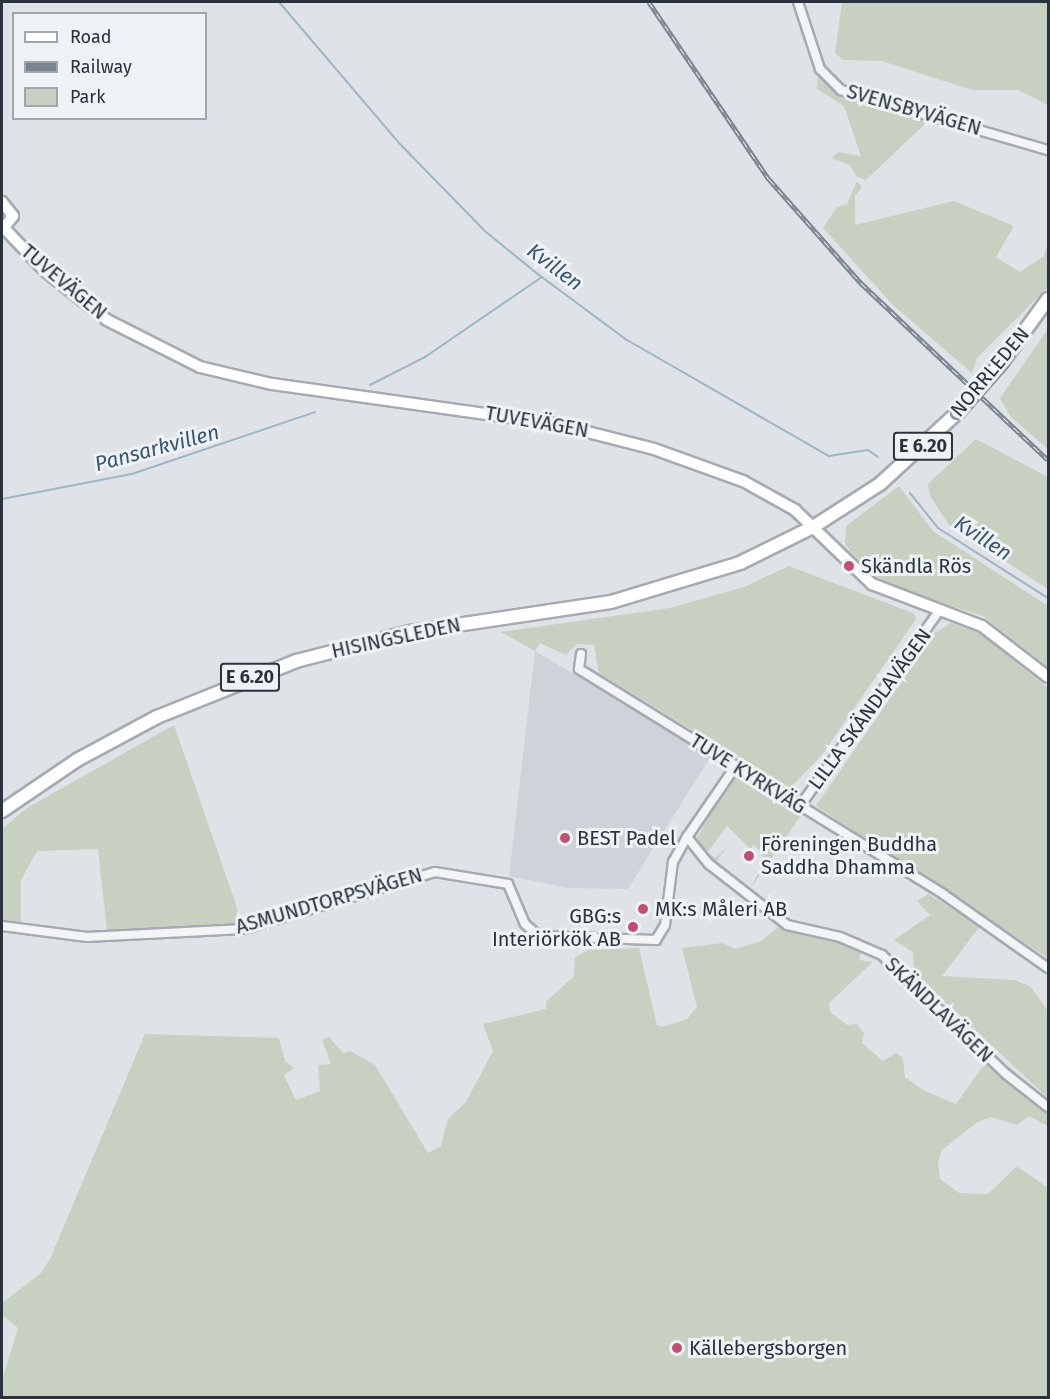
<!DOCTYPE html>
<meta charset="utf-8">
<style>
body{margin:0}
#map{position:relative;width:1050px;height:1399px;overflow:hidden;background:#dfe3e7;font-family:"Fira Sans",sans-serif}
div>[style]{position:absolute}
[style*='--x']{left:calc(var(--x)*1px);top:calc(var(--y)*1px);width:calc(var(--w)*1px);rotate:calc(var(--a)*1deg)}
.built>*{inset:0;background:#ced3d9}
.green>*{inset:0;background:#c7d0c1}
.stream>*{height:2px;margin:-1px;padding:0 1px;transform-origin:1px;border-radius:1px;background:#9eb6c4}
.roads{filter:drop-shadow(2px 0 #a5abb1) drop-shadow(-2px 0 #a5abb1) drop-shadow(0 2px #a5abb1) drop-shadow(0 -2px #a5abb1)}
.minor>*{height:8px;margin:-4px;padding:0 4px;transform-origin:4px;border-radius:4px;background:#f2f4f6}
.major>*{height:10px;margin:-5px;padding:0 5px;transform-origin:5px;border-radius:5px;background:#fff}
.highway>*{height:12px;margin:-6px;padding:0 6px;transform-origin:6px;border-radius:6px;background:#fff}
.rail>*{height:4.5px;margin-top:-2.25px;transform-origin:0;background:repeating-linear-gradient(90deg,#eef2f5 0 7px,#7a858f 0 14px);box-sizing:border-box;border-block:2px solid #7a858f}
.bridges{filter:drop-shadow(2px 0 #88939c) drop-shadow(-2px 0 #88939c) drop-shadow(0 2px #88939c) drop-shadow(0 -2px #88939c)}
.highway-bridge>*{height:12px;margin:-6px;padding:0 6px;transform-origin:6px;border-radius:6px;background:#fff}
.dots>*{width:16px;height:16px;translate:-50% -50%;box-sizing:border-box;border:3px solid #eef2f5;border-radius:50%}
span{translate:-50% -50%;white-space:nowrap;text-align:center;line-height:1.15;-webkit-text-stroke:6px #eef2f5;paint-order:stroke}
.shield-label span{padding:2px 4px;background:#eef2f5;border:2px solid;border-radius:4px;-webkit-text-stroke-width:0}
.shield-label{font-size:18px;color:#2a333d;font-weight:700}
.street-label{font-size:20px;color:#2a333d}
.poi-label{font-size:20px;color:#2a333d}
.left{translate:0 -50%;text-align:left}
.right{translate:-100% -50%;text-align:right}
.water-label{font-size:21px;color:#38576c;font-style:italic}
.frame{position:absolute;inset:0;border:3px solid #2a333d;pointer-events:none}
.legend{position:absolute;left:12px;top:12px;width:195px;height:108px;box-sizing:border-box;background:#eef2f5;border:2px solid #a0a6ab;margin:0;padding:8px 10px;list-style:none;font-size:18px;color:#2a333d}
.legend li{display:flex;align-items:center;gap:12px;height:30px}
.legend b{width:30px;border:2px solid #a0a6ab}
</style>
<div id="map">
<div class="built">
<i style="clip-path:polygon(535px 651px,711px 756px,628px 889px,568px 888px,509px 876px)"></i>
</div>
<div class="green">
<i style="clip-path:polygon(842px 2px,1048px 2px,1048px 105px,1018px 90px,972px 90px,882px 61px,843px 60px,835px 53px)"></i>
<i style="clip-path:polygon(818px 71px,860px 101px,929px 120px,866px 180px,856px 176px,850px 165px,832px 158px,838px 152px,861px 156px,844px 106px,817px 89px)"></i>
<i style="clip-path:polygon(857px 181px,862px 187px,855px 196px,855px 225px,954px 201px,1014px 226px,996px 257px,1020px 272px,1044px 256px,1048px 243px,1048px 287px,977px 358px,972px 373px,893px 305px,823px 228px,837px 207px,847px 204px)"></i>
<i style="clip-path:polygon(1048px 329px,1048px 449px,1010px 416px,1000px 398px)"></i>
<i style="clip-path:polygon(976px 439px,1048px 477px,1048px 589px,949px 525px,930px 496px,928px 484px)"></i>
<i style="clip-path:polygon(899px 486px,933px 531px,1048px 606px,1048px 667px,983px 616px,905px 591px,877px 577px,851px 552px,845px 544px,846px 526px)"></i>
<i style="clip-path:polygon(789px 566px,913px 613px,916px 619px,821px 756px,789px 789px,599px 673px,594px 645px,577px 644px,566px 655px,540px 643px,535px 651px,501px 632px,670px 608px,744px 587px)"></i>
<i style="clip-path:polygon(951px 623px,979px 633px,1048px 688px,1048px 958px,816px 806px,935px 633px)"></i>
<i style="clip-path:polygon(174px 725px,243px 925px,107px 931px,98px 849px,37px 851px,21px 880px,21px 924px,2px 922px,2px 829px,27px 808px)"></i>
<i style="clip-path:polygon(734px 774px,802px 814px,750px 889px,765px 860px,759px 850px,753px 845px,750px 849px,727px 826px,707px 853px,716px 858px,728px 846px,715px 863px,694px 843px)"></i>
<i style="clip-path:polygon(928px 894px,980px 926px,942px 976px,1015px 980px,1031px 987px,1048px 1011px,1048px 1098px,914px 973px,913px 952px,894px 940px,930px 915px,917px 901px)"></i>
<i style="clip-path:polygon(778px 927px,862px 948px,859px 960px,873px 962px,829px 1003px,830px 1012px,847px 1025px,857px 1024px,864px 1033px,862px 1043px,883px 1061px,896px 1053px,903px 1058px,905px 1077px,923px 1090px,956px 1104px,988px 1059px,1033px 1103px,1048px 1110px,1048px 1126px,1029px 1116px,1017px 1125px,991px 1117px,976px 1123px,942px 1150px,938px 1161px,940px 1179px,959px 1193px,988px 1194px,1017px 1166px,1048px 1188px,1048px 1397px,2px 1397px,2px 1380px,18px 1328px,2px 1315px,2px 1303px,41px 1273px,50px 1259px,145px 1034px,279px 1038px,285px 1061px,294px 1068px,284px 1075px,296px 1100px,320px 1091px,318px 1065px,331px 1064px,322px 1040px,329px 1037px,343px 1053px,350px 1051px,375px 1065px,428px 1153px,441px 1146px,448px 1119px,466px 1102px,493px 1051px,483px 1024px,546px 1009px,546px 1002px,574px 976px,575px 958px,588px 950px,639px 948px,657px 1025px,662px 1027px,687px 1019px,697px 1007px,682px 948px,723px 943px,735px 949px,761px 941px)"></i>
</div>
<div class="stream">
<i style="--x:279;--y:2;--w:185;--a:49.6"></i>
<i style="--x:399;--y:143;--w:124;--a:45.7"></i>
<i style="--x:486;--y:232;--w:68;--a:39.1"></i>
<i style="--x:539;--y:275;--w:109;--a:36.5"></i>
<i style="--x:627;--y:340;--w:233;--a:29.9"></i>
<i style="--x:829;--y:456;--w:39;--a:-9"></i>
<i style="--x:868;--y:450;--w:12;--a:35"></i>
<i style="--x:370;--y:385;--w:62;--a:-27"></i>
<i style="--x:425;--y:357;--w:142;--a:-34.4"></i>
<i style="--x:910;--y:493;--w:45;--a:51.3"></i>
<i style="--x:938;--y:528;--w:130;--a:32.5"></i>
<i style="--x:2;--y:499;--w:132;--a:-10.9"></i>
<i style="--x:132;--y:474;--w:193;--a:-18.7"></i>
</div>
<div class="roads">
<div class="minor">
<i style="--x:798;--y:2;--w:71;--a:71.8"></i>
<i style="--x:820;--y:69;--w:30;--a:45"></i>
<i style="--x:841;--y:90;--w:216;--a:16.2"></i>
<i style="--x:581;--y:654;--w:15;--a:98"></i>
<i style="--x:579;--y:669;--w:428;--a:31.7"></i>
<i style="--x:943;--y:894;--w:128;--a:35.2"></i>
<i style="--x:735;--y:767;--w:85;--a:124.4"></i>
<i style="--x:687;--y:837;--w:35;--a:51"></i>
<i style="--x:709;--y:864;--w:99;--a:38"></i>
<i style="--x:787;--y:925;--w:54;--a:12.8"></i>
<i style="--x:840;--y:937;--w:46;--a:23.2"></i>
<i style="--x:882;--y:955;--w:172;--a:43.8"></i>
<i style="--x:1006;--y:1074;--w:53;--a:38.2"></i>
<i style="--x:800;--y:806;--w:241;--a:-54.5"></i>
<i style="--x:2;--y:926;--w:86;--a:7.4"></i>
<i style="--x:87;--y:937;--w:157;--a:-2.9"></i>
<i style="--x:244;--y:929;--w:199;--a:-16.6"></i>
<i style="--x:435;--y:872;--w:74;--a:9.3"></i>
<i style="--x:508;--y:884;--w:43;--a:67"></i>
<i style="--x:525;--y:924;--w:18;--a:41"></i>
<i style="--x:539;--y:936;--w:117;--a:2"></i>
<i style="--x:656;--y:940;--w:17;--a:-59"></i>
<i style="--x:665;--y:925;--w:64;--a:-82.8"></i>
<i style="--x:673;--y:862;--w:29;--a:-61"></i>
</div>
<div class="major">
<i style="--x:2;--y:202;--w:18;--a:52"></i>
<i style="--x:13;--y:216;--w:18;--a:128"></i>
<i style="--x:5;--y:229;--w:57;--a:46.4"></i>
<i style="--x:44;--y:270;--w:80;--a:38.4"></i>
<i style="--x:107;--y:320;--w:104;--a:26.8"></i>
<i style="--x:200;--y:367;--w:74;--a:13.3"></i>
<i style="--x:272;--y:384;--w:287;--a:8"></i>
<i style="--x:556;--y:424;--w:101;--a:14.3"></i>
<i style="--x:654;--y:449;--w:95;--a:19.8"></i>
<i style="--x:743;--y:481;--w:60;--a:29.1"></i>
<i style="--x:795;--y:510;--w:107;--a:43.9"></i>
<i style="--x:872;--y:584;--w:118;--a:20.9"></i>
<i style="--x:982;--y:626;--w:83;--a:37.7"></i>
</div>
<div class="highway">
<i style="--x:1002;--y:362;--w:78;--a:-53.9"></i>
<i style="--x:2;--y:811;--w:91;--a:-34.2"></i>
<i style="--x:77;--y:760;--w:91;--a:-28.3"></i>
<i style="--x:157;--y:717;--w:150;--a:-21.9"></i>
<i style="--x:296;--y:661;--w:118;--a:-14.3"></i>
<i style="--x:410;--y:632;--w:203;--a:-8.5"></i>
<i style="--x:611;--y:602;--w:135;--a:-16.8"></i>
<i style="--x:740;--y:563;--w:81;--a:-26.3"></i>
<i style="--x:813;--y:527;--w:80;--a:-32.7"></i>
<i style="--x:880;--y:484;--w:106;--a:-42.7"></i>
</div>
</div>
<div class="rail">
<i style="--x:649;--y:2;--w:214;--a:55.9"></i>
<i style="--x:769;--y:179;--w:139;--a:48.5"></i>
<i style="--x:861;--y:283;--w:257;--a:43.4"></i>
</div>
<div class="bridges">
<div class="highway-bridge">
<i style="--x:958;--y:412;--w:67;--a:-48.7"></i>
</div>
</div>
<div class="dots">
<i style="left:849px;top:566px;background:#c05071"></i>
<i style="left:565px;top:838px;background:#c05071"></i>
<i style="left:749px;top:856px;background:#c05071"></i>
<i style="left:643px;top:909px;background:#c05071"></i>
<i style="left:633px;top:927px;background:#c05071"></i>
<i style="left:677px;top:1348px;background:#c05071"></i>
</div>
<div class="shield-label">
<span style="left:923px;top:446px">E 6.20</span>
<span style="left:250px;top:677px">E 6.20</span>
</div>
<div class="street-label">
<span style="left:914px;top:110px;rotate:16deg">SVENSBYVÄGEN</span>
<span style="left:64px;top:282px;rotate:40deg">TUVEVÄGEN</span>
<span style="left:990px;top:372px;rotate:-50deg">NORRLEDEN</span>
<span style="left:537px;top:422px;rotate:10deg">TUVEVÄGEN</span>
<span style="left:396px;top:638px;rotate:-12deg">HISINGSLEDEN</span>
<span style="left:870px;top:709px;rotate:-54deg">LILLA SKÄNDLAVÄGEN</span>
<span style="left:748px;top:774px;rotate:32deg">TUVE KYRKVÄG</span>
<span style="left:329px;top:901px;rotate:-16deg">ASMUNDTORPSVÄGEN</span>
<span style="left:939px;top:1010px;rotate:44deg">SKÄNDLAVÄGEN</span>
</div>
<div class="poi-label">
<span class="left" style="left:861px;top:566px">Skändla Rös</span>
<span class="left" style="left:577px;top:838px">BEST Padel</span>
<span class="left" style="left:761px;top:856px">Föreningen Buddha<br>Saddha Dhamma</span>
<span class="left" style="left:655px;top:909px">MK:s Måleri AB</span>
<span class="right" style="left:621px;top:928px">GBG:s<br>Interiörkök AB</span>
<span class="left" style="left:689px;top:1348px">Källebergsborgen</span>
</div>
<div class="water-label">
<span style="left:555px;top:267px;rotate:37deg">Kvillen</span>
<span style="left:157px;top:448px;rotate:-15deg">Pansarkvillen</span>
<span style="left:983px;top:538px;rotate:33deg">Kvillen</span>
</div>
<div class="frame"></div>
<ul class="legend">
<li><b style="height:8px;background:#fff"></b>Road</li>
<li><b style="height:8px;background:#7a858f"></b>Railway</li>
<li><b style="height:16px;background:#c7d0c1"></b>Park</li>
</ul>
</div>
